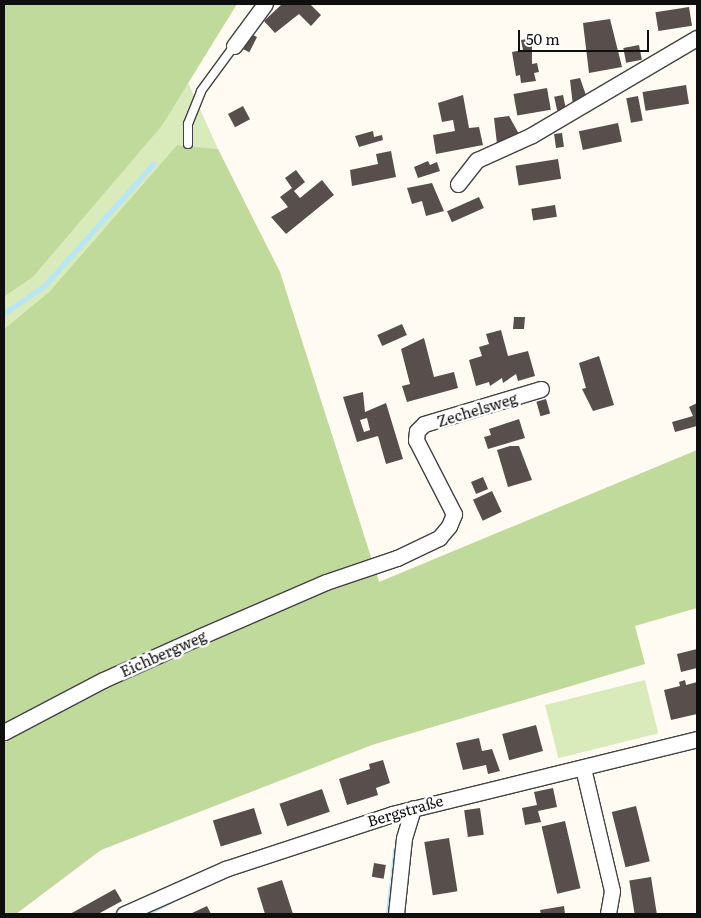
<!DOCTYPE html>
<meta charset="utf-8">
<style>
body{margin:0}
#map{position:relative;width:701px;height:918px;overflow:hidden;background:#fffbf2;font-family:Literata,serif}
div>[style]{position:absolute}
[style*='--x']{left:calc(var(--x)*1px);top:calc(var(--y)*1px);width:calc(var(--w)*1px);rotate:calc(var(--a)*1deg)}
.green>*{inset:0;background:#d9eabb;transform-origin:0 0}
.forest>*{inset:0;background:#bfda9b}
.stream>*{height:5px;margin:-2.5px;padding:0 2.5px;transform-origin:2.5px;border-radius:2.5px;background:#b7e6f6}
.building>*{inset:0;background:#584f4c;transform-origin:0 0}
.roads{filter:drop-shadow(1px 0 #424242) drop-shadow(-1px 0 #424242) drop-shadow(0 1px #424242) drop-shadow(0 -1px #424242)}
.service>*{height:8px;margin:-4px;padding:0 4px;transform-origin:4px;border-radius:4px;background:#fff}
.minor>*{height:15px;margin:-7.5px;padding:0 7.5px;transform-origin:7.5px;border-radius:7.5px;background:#fff}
span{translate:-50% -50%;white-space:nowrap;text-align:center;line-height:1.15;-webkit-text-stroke:5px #fff;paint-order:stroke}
.street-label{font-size:15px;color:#0f0f0f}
.frame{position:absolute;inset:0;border:5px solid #0f0f0f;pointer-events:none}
.scale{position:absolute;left:518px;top:30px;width:131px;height:22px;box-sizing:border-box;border:2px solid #0f0f0f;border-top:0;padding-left:6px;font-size:15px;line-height:18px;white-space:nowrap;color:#0f0f0f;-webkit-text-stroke:4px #fff;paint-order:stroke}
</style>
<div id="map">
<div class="green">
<i style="clip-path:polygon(187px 80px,218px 149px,177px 145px,49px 292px,4px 329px,4px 297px,33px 277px,161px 127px)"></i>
<i style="left:645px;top:680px;width:55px;height:103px;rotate:76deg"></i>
</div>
<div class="forest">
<i style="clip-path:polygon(4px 4px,237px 4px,161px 127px,33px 277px,4px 297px)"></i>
<i style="clip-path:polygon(177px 145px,218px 149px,280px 272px,379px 582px,697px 450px,697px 608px,635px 626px,645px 664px,372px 745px,101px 850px,16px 914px,4px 914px,4px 329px,49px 292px)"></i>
</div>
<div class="stream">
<i style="--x:4;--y:313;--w:48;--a:-34"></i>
<i style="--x:44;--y:286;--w:164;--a:-48.2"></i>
<i style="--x:392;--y:879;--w:30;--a:-84"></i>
<i style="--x:145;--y:914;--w:29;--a:-27"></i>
<i style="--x:388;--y:914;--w:30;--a:-84"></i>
</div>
<div class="building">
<i style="clip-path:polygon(282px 4px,310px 4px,321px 15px,311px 26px,299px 14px,275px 33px,264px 21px)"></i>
<i style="left:689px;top:7px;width:19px;height:34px;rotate:81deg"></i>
<i style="clip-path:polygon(610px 19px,622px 67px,589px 73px,583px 23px)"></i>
<i style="left:249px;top:33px;width:9px;height:17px;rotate:27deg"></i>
<i style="clip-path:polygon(532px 38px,532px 64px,537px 63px,539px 72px,534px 73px,536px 81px,521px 83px,520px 75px,516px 76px,512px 52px,523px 50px,521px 40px)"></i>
<i style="left:639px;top:45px;width:15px;height:16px;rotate:79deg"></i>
<i style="clip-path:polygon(580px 78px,587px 98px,573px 106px,570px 80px)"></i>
<i style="left:686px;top:85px;width:19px;height:44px;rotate:81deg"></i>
<i style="left:547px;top:88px;width:22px;height:34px;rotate:80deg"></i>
<i style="clip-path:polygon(463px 95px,469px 128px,479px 127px,483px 145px,436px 154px,433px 135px,455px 131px,453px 120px,442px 122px,438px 103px)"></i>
<i style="left:563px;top:95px;width:14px;height:9px;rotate:78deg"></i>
<i style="left:638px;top:96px;width:25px;height:12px;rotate:79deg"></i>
<i style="left:243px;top:106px;width:15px;height:17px;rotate:62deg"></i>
<i style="clip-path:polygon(509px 116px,519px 134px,497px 144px,494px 118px)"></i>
<i style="left:618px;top:123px;width:19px;height:40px;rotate:78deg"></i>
<i style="clip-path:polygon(373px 131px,374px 137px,382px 135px,383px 140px,359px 147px,355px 136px)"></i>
<i style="left:562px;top:133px;width:14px;height:8px;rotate:82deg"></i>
<i style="clip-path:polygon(391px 151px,396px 177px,352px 186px,350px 170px,378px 164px,376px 154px)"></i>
<i style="left:558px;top:159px;width:20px;height:43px;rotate:81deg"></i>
<i style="clip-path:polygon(428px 161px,430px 165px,437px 162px,440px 171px,418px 178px,414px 167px)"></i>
<i style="clip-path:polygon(296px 170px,305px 182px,294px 191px,300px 198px,322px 180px,334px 195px,286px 234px,271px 217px,288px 207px,280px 197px,292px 188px,285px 178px)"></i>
<i style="clip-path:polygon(432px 183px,444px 211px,426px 216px,422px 201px,412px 204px,407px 188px)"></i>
<i style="left:479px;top:197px;width:12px;height:35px;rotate:66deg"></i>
<i style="left:555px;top:205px;width:12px;height:24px;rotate:81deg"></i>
<i style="clip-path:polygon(514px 317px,525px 317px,524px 329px,513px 329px)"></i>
<i style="left:402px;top:324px;width:12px;height:27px;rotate:66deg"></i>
<i style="clip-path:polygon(501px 330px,508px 356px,528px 351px,535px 376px,518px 381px,516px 374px,503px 383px,502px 378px,490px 386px,489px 382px,476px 386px,469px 360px,482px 356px,479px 347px,489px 344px,486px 334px)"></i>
<i style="clip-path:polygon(424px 338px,434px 377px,454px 372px,458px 388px,407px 402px,402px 386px,410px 384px,401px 349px)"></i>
<i style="clip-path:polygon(599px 356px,614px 405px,593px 411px,582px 389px,586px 388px,579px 363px)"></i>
<i style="clip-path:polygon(evenodd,363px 392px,365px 412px,386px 403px,403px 459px,386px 464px,378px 436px,357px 442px,343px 397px,363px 392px,367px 418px,370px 430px,364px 432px,360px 420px,367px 418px)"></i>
<i style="left:546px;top:399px;width:15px;height:10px;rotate:74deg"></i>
<i style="clip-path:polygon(697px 403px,697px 426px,675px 432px,672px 422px,693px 416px,689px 407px)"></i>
<i style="clip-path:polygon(519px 419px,525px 438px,488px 449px,484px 437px,491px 435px,489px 429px)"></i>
<i style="clip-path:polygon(510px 446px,519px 446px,532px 480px,508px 487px,497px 450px)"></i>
<i style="left:483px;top:477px;width:13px;height:13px;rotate:67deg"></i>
<i style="left:492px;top:491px;width:23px;height:21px;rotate:65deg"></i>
<i style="clip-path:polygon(697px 649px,697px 668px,681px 672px,677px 654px)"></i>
<i style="clip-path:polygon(685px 680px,686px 685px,697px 682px,697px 714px,671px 720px,664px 690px,680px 686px,679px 682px)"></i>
<i style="left:536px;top:725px;width:27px;height:35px;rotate:75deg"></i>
<i style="clip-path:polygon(479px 738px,482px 751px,492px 749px,500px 771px,488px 774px,486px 765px,463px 770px,456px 743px)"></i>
<i style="clip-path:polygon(383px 760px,390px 783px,376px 788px,378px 795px,347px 805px,339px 779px,370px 769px,369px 764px)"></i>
<i style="clip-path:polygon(553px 788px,557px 807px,538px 811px,541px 822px,525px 825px,522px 808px,537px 805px,534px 792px)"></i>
<i style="left:322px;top:789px;width:24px;height:45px;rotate:71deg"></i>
<i style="left:636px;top:806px;width:57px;height:25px;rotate:76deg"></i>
<i style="left:254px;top:808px;width:27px;height:43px;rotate:73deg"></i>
<i style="left:480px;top:808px;width:27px;height:16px;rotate:82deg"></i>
<i style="left:565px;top:821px;width:69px;height:24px;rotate:77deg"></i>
<i style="left:449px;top:838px;width:54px;height:25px;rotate:81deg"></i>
<i style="left:374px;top:863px;width:12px;height:14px;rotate:9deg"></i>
<i style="left:651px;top:877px;width:37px;height:22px;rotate:81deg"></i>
<i style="clip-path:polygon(282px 880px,293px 914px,265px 914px,257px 888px)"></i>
<i style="clip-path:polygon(115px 889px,122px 901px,98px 914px,70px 914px)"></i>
<i style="clip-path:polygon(207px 906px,211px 914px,190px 914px)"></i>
<i style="clip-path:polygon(564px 906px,565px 914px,541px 914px,540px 910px)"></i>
</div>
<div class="roads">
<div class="service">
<i style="--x:188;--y:144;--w:20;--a:-90"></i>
<i style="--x:188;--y:124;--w:35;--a:-68"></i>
<i style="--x:201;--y:91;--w:56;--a:-53.7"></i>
</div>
<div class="minor">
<i style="--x:234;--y:46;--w:52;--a:-53.6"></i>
<i style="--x:458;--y:184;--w:31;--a:-52"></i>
<i style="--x:477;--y:160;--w:60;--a:-24.4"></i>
<i style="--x:532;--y:135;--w:191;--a:-30.5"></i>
<i style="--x:4;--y:732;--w:112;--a:-27.7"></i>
<i style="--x:103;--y:680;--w:105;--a:-24.1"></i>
<i style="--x:199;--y:637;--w:138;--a:-23.4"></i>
<i style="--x:326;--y:582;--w:75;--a:-18.7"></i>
<i style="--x:397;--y:558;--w:47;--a:-25.5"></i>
<i style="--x:439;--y:538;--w:16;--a:-50"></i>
<i style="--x:449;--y:526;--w:13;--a:-67"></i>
<i style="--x:454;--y:514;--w:83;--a:-117.2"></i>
<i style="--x:416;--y:440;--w:9;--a:-84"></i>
<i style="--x:417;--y:431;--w:10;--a:-45"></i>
<i style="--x:424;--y:424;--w:122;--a:-16.7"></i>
<i style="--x:583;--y:768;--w:126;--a:76.7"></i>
<i style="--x:612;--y:891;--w:23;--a:100"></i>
<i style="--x:124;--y:914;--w:111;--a:-24"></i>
<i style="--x:225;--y:869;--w:176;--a:-18.2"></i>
<i style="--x:392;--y:814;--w:314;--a:-13.8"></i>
<i style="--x:396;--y:914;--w:76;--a:-84"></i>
<i style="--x:404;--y:838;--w:31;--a:-73"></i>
</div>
</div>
<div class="street-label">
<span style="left:477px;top:409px;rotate:-17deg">Zechelsweg</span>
<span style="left:163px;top:653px;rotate:-24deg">Eichbergweg</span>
<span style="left:405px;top:810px;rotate:-16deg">Bergstraße</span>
</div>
<div class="frame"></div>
<div class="scale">50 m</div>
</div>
